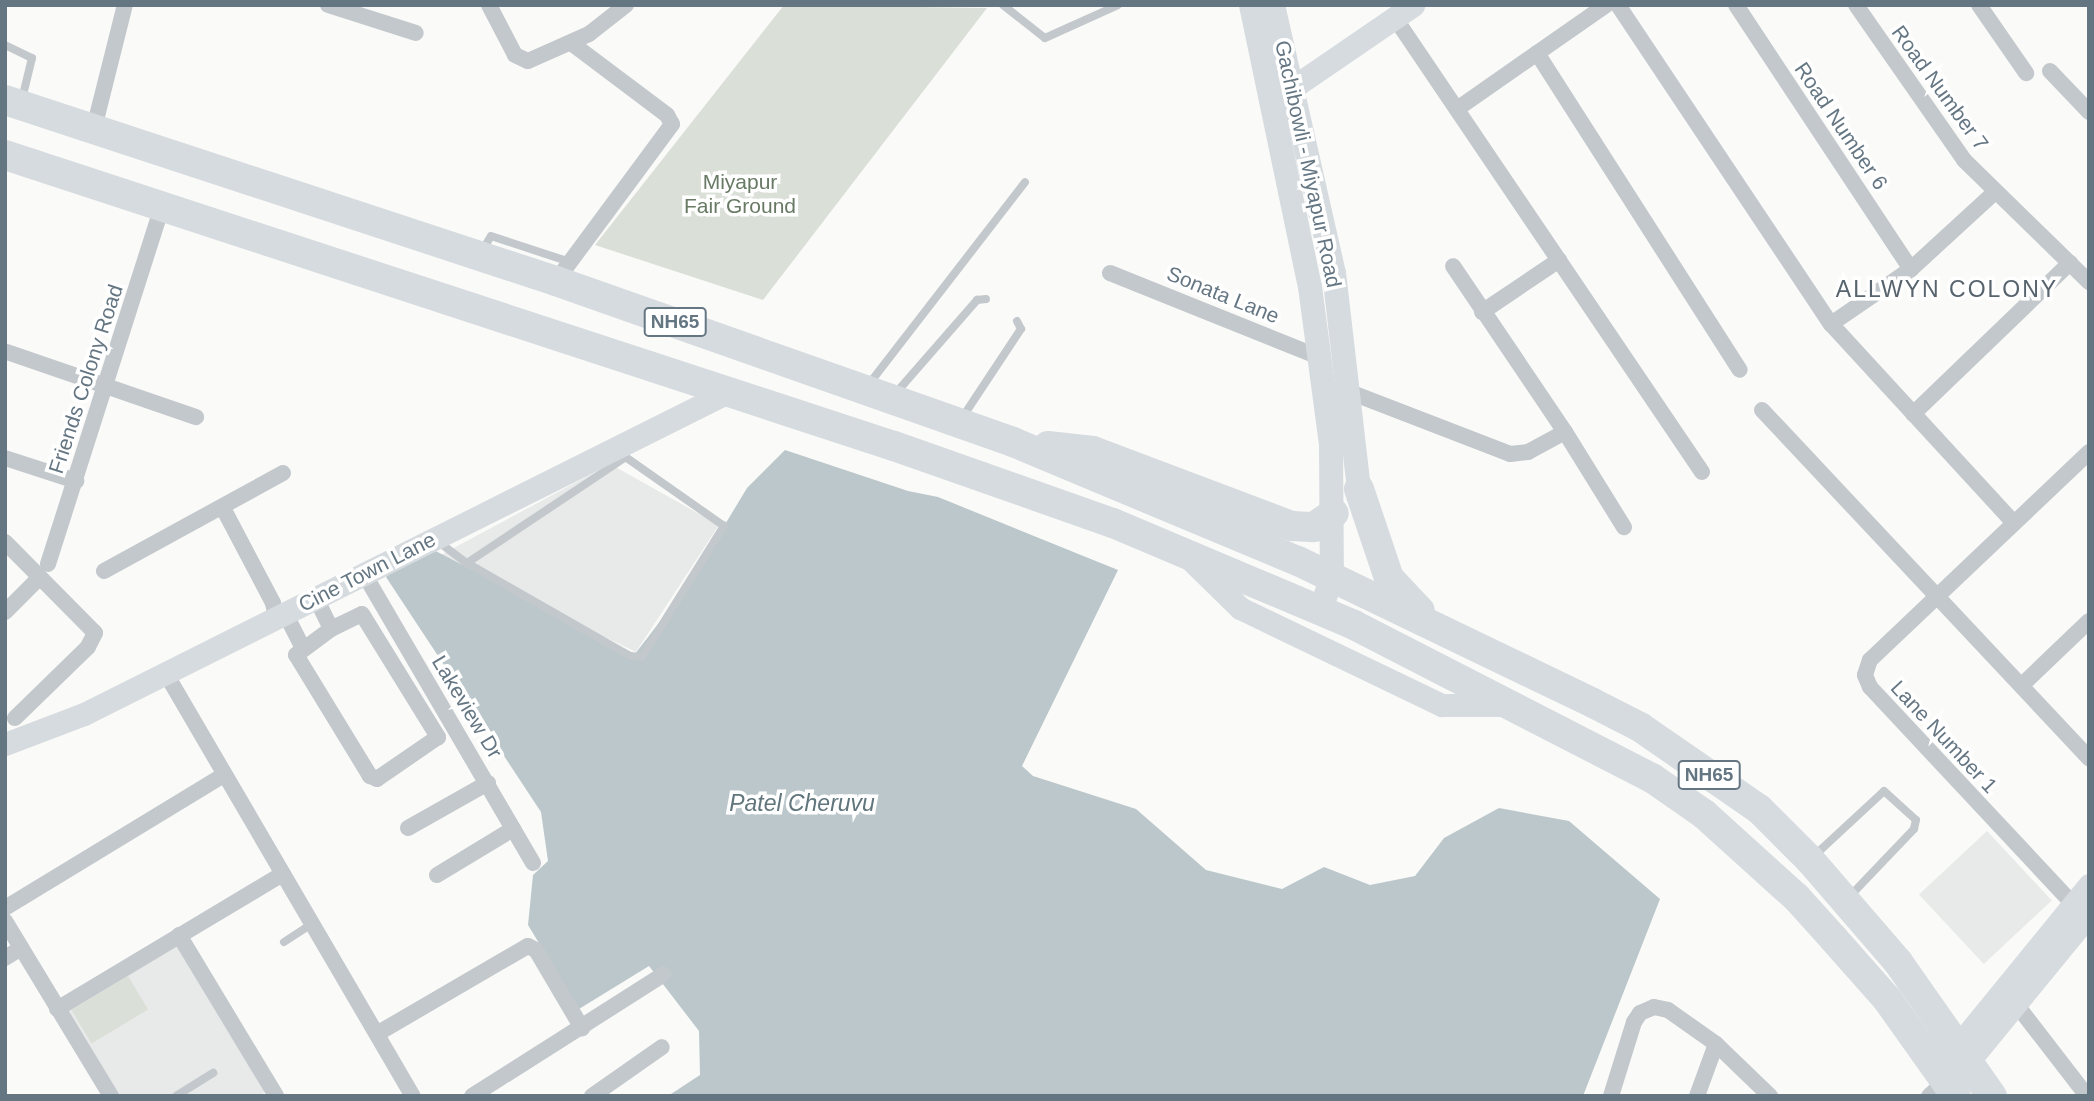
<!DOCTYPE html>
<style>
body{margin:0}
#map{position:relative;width:2094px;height:1101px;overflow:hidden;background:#fafaf8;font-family:Arial,sans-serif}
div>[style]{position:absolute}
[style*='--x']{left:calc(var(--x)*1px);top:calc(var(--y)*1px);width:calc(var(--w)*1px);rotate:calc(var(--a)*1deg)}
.built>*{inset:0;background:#e8e9e9;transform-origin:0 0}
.green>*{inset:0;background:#dadfd7;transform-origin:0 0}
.water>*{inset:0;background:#bbc7cb}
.lane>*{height:8px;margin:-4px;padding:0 4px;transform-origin:4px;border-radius:4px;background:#c3c8cc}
.street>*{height:16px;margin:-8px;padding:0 8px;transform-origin:8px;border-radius:8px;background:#c3c8cc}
.secondary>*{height:23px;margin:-11.5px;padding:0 11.5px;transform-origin:11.5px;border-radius:11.5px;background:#d6dbdf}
.primary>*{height:24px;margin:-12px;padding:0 12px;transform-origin:12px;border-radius:12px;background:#d6dbdf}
.highway>*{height:30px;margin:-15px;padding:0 15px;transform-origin:15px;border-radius:15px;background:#d6dbdf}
span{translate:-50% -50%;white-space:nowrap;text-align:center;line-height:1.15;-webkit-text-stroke:7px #fff;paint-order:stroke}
.shield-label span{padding:2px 5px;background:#fff;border:2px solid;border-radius:5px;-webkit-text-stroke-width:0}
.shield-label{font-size:19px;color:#657683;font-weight:700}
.street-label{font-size:21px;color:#657683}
.park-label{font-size:21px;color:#687a64}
.neighbourhood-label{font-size:23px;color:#57646e;letter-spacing:2px}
.water-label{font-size:23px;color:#60757c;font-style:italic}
.frame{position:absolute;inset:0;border:7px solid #657683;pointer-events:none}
</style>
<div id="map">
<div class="built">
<i style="clip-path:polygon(610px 464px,719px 525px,636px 652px,437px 557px)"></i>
<i style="left:1987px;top:831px;width:95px;height:93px;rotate:47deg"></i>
<i style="clip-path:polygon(175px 943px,265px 1092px,259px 1096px,118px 1096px,65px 1010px)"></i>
</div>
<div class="green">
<i style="clip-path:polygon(784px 5px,987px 8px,763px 300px,595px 245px)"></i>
<i style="left:128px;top:976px;width:39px;height:66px;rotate:59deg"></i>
</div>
<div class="water">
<i style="clip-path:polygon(785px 450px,908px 491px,938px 497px,1118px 570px,1022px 766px,1033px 776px,1136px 809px,1206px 870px,1282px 889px,1324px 867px,1370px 885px,1415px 876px,1444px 838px,1499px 808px,1569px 821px,1660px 899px,1583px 1096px,668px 1096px,700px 1075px,699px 1031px,649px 966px,579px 1009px,528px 925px,533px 875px,548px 861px,541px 812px,386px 577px,422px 544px,635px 654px,691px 581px,747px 488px)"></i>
</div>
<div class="lane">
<i style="--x:1003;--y:5;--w:53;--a:38.2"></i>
<i style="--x:1045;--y:38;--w:80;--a:-24.3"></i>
<i style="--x:5;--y:45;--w:30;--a:26"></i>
<i style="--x:32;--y:58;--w:42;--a:103.7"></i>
<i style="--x:482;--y:251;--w:17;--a:-59"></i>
<i style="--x:491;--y:236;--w:83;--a:18.2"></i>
<i style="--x:869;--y:384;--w:255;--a:-52.3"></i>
<i style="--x:895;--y:394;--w:125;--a:-48.9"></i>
<i style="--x:977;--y:300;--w:9;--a:-6"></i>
<i style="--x:962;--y:418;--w:107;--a:-56.5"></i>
<i style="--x:1021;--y:329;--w:9;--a:-117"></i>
<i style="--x:436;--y:540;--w:39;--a:37"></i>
<i style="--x:467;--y:563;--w:188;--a:29.7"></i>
<i style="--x:630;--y:656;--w:12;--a:5"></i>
<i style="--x:642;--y:657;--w:155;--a:-58"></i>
<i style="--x:724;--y:526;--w:131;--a:-145"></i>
<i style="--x:467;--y:563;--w:191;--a:-33.7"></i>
<i style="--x:1815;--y:855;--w:94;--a:-42.8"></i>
<i style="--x:1884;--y:791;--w:43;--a:42.2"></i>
<i style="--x:1916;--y:820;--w:9;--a:103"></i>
<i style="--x:1914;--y:829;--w:94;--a:133.7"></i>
<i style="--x:284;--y:942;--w:35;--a:-33"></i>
<i style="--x:176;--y:1096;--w:44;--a:-31.9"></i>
</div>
<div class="street">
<i style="--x:328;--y:5;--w:92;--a:17.7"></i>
<i style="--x:489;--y:5;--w:56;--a:62.5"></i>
<i style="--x:515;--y:55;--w:14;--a:25"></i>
<i style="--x:528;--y:61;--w:67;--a:-23.9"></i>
<i style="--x:589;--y:34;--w:47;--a:-38.1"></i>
<i style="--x:1618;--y:5;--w:384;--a:56.3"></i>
<i style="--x:1831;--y:324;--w:270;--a:47.4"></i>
<i style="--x:1736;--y:5;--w:317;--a:56.5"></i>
<i style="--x:1856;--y:5;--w:189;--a:55.1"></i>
<i style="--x:1964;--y:160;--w:175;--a:44.3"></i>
<i style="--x:1979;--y:5;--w:83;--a:55.3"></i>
<i style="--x:1395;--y:18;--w:548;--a:55.93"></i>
<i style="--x:1537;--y:53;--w:376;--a:57.4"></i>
<i style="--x:2050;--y:71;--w:57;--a:46.4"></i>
<i style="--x:1457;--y:109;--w:182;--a:-34.9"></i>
<i style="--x:94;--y:128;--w:127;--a:-75.9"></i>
<i style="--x:1110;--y:273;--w:225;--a:21.9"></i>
<i style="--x:556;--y:281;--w:195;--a:-53.5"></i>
<i style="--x:672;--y:124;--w:10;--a:-119"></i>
<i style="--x:667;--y:115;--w:120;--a:-143.1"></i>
<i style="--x:1482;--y:312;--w:93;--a:-34"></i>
<i style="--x:1831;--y:324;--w:97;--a:-34.5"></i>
<i style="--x:1911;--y:269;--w:113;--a:-42.5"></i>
<i style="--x:7;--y:352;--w:200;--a:19"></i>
<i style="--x:1347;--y:391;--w:175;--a:21.1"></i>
<i style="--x:1510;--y:454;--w:18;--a:-6"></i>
<i style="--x:1528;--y:452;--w:42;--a:-28.4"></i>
<i style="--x:1565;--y:432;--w:200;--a:-124"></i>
<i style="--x:1762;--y:410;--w:478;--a:46.8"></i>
<i style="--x:1913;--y:414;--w:218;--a:-43.9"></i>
<i style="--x:1565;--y:432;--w:112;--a:58.2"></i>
<i style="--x:5;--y:458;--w:75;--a:17.9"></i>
<i style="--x:223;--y:508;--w:107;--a:62.2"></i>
<i style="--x:273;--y:603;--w:14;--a:78"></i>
<i style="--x:5;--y:542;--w:128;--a:45.3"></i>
<i style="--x:95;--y:633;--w:16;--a:117"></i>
<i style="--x:88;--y:647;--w:102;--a:135.8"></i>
<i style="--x:48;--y:564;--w:375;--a:-72.3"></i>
<i style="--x:104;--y:571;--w:204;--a:-28.7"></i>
<i style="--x:363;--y:572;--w:337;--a:59.7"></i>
<i style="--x:316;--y:598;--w:34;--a:64"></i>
<i style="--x:331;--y:629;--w:34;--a:-26"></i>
<i style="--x:362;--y:614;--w:145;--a:58.3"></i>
<i style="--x:438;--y:737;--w:74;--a:145.5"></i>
<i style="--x:377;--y:779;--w:8;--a:-157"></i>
<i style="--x:370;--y:776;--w:142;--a:-121.4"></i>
<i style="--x:296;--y:655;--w:44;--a:-36.6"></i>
<i style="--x:5;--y:612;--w:49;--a:-45"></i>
<i style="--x:285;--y:613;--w:38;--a:63"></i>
<i style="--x:165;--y:672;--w:491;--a:59.7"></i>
<i style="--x:2023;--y:684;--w:91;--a:-43.7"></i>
<i style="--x:408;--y:828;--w:92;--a:-29.4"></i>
<i style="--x:437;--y:875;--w:89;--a:-31.2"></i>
<i style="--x:2073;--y:904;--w:297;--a:-133.1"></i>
<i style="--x:1870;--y:687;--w:13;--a:-113"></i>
<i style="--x:1865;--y:675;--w:16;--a:-72"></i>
<i style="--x:1870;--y:660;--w:302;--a:-43.5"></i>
<i style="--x:5;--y:908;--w:256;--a:-31.3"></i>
<i style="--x:5;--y:921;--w:205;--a:58.8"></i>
<i style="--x:179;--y:935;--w:188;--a:58.9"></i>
<i style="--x:5;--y:958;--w:19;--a:-32"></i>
<i style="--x:2009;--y:995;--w:128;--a:52.3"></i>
<i style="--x:57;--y:1009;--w:263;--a:-30.9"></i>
<i style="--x:380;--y:1032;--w:171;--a:-30.2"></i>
<i style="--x:528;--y:946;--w:9;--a:27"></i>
<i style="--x:536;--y:950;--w:91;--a:59.5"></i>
<i style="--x:472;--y:1096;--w:227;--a:-32.4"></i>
<i style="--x:592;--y:1096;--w:85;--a:-35"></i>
<i style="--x:1611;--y:1096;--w:77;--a:-72.7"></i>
<i style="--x:1634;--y:1022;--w:11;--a:-56"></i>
<i style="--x:1640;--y:1013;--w:15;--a:-23"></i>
<i style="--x:1654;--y:1007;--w:14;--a:12"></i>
<i style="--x:1668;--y:1010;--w:59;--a:35.3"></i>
<i style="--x:1716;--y:1044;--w:75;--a:43.9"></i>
<i style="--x:1697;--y:1096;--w:55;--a:-69.9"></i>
<i style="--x:1929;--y:1096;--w:22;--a:-43"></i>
</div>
<div class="secondary">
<i style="--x:1292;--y:88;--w:147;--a:-34.4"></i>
<i style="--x:1191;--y:560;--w:69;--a:44.4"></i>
<i style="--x:1240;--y:608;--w:224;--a:25.7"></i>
<i style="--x:1442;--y:705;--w:65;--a:0"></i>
<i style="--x:5;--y:744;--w:85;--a:-20.8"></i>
<i style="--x:84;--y:714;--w:718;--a:-26.57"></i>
<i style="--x:1957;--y:1047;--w:209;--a:-50.8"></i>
<i style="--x:1968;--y:1062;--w:191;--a:-50.7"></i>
</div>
<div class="primary">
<i style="--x:1251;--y:5;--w:288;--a:78.2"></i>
<i style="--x:1310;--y:287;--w:159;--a:82.4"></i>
<i style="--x:1331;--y:445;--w:131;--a:89.6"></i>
<i style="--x:1332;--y:576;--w:36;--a:108"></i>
<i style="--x:1273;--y:5;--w:275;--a:77.2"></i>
<i style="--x:1334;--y:273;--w:217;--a:83.4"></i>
</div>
<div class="highway">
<i style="--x:5;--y:100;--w:580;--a:18.19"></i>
<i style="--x:556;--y:281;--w:485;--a:19.4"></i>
<i style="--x:1013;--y:442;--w:309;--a:22.7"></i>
<i style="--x:1298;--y:561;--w:327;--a:25.7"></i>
<i style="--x:1593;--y:703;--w:53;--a:27.1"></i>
<i style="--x:1640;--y:727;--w:145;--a:34.6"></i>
<i style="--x:1759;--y:809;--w:72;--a:45"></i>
<i style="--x:1810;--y:860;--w:135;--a:49.2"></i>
<i style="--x:1898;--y:962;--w:164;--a:55"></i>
<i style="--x:5;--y:155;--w:935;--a:18.13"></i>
<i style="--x:894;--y:446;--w:232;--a:19.4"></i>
<i style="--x:1113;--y:523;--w:262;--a:22.9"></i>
<i style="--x:1354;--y:625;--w:335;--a:27.2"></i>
<i style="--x:1652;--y:778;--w:63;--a:34.7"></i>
<i style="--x:1704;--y:814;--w:124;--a:42.1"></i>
<i style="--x:1796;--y:897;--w:55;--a:47.9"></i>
<i style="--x:1833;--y:938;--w:81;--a:48.5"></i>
<i style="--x:1887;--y:999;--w:119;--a:54.6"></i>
<i style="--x:1048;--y:446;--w:45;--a:6.3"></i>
<i style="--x:1093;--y:451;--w:213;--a:20.7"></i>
<i style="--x:1292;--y:526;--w:22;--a:3"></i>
<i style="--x:1314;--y:527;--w:24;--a:-35"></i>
<i style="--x:1359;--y:489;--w:94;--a:71.4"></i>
<i style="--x:1389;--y:578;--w:45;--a:46.8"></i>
</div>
<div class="shield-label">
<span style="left:675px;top:322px">NH65</span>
<span style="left:1709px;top:775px">NH65</span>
</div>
<div class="street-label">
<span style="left:1940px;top:88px;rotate:54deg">Road Number 7</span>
<span style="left:1841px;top:126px;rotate:56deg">Road Number 6</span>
<span style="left:1308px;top:164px;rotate:78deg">Gachibowli - Miyapur Road</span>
<span style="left:1223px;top:295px;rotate:22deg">Sonata Lane</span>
<span style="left:86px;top:379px;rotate:-72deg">Friends Colony Road</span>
<span style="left:367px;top:572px;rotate:-27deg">Cine Town Lane</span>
<span style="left:467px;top:707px;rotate:59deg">Lakeview Dr</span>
<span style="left:1944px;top:737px;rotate:47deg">Lane Number 1</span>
</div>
<div class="park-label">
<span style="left:740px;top:194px">Miyapur<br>Fair Ground</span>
</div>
<div class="neighbourhood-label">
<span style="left:1947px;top:289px">ALLWYN COLONY</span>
</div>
<div class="water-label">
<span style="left:802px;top:803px">Patel Cheruvu</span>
</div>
<div class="frame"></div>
</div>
